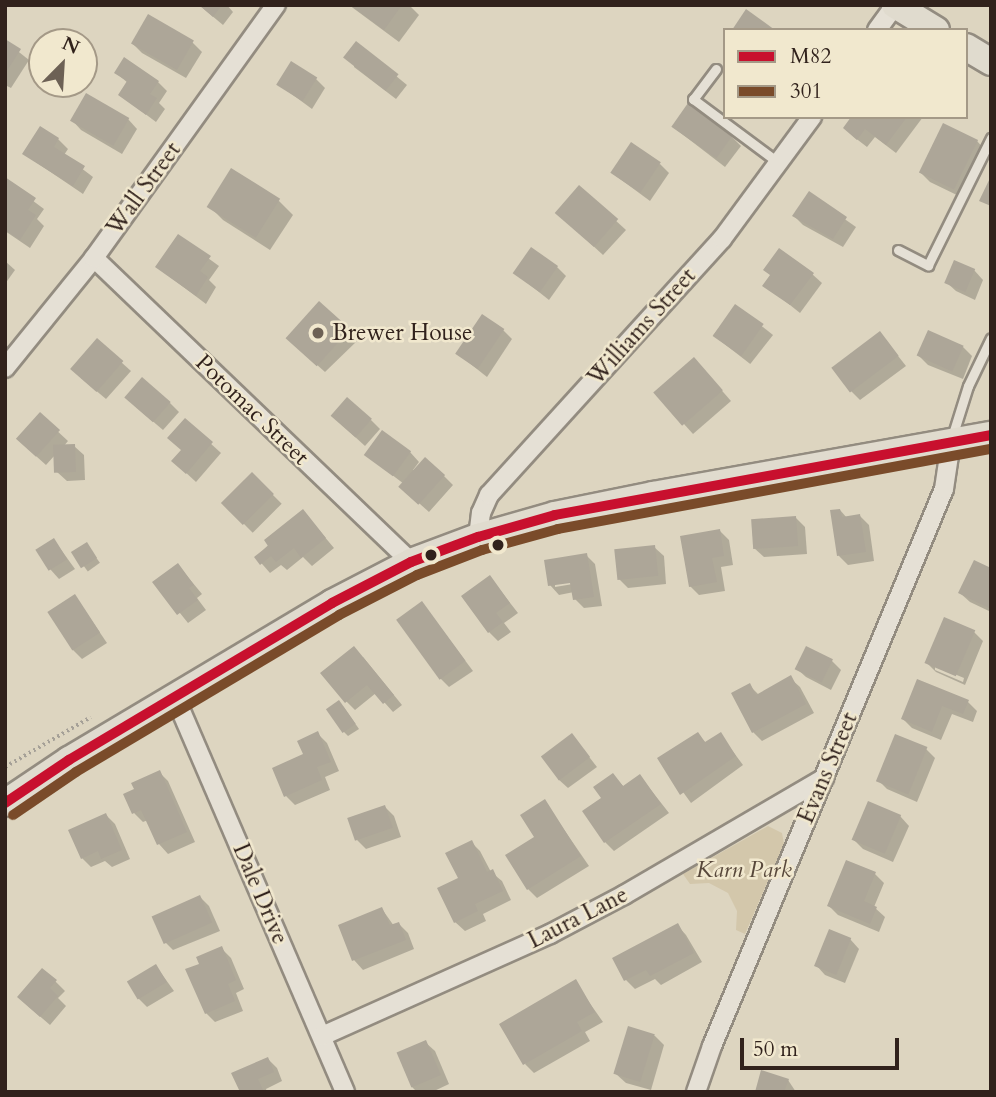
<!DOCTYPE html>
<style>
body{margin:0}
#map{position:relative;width:996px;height:1097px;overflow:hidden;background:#ddd5c0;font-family:Cardo,serif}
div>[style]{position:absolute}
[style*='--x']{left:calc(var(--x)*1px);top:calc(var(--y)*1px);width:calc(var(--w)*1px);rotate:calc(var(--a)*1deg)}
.green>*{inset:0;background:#d3c7ab}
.shadow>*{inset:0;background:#0003;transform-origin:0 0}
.building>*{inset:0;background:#ada698;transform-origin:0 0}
.path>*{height:3.5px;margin-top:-1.75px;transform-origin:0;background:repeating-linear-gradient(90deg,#a5a097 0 2px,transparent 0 5.5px)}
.roads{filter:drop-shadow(2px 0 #938c80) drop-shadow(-2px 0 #938c80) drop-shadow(0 2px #938c80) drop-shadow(0 -2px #938c80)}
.service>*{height:9px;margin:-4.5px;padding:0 4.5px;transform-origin:4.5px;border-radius:4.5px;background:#e5e0d5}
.minor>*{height:18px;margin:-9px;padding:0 9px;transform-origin:9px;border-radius:9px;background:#e5e0d5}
.primary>*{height:26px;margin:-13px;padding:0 13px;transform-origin:13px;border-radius:13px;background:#e0dbce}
.bus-1>*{height:10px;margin:-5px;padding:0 5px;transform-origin:5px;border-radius:5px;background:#c8102e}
.bus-2>*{height:10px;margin:-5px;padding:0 5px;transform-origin:5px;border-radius:5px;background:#7a4b2a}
.dots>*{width:19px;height:19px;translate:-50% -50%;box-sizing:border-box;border:4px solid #f1e8ce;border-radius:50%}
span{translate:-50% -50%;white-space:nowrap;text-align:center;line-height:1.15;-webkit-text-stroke:5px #f1e8ce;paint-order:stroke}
.street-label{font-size:23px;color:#31221c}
.poi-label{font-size:23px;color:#31221c}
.left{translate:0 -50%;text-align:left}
.park-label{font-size:23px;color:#58483b;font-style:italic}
.frame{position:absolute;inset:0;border:7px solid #31221c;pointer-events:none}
.legend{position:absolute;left:723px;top:28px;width:245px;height:91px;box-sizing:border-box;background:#f1e8ce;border:2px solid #a49987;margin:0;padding:9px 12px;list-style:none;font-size:21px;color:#31221c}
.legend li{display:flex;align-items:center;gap:14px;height:35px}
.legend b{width:35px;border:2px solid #a49987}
.north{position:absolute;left:28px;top:28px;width:70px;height:70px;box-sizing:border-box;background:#f1e8ce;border:2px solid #a49987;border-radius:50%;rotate:24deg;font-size:19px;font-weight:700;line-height:28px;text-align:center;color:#31221c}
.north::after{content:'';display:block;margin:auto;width:24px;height:32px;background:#6d6155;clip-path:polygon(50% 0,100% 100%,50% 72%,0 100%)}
.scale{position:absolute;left:740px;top:1038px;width:159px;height:32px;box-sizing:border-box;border:4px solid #31221c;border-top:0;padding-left:9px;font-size:21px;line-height:24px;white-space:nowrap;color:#31221c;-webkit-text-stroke:5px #f1e8ce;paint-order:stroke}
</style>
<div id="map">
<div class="green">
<i style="clip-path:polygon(768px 826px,782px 833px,784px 844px,745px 934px,736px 930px,737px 911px,728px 893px,709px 883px,690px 884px,683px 874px)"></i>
</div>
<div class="shadow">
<i style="clip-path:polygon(199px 5px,227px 5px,233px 12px,223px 25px)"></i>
<i style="clip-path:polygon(349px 5px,409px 5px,419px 15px,399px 42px)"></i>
<i style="clip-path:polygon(5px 41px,29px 60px,11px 88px,5px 85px)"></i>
<i style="clip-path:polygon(192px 42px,202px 52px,186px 78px,142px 53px,133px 44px)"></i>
<i style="clip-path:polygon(356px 43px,407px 85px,396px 99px,354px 67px)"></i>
<i style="clip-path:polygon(116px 73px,158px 82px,167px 91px,159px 103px,165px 109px,156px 122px,120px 95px,128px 83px)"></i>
<i style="clip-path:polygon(316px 79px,325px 88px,312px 109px,278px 84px)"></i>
<i style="clip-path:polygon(68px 84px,81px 84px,78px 89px)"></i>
<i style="clip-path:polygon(853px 117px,923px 117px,896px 153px,875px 137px,867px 147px,854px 137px,845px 128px)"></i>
<i style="clip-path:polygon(128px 119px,137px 129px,122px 154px,81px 130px,72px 120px)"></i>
<i style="clip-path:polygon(673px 127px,732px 137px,741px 146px,725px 167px)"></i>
<i style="clip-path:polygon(40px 128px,58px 139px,68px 149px,64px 155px,93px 177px,83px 194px,24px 154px)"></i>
<i style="clip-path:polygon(977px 141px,986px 151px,963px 198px,930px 182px,921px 173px)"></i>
<i style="clip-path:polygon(660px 164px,669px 173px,650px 201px,612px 173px)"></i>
<i style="clip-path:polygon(5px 180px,44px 209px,37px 219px,44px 226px,30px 248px,5px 231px)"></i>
<i style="clip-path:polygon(579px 187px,626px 230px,603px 255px,566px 221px)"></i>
<i style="clip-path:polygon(809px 194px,856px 227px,843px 247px,803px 225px,794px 216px)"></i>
<i style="clip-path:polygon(279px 201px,293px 215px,270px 250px,223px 220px,209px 206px)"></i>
<i style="clip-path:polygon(179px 237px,219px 266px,209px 280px,216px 287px,206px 304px,157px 267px)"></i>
<i style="clip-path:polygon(5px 261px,15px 270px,5px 284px)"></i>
<i style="clip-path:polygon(557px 267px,566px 276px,549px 300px,515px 273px)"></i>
<i style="clip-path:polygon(974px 270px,983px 280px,975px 300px,956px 291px,946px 282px)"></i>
<i style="clip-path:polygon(812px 274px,822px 283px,800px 313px,765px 285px,771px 276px)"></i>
<i style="clip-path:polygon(319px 304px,358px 340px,325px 372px,297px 347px)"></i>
<i style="left:736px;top:306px;width:47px;height:37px;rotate:38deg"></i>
<i style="clip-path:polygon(503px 330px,512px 339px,487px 377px,458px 354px)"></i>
<i style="clip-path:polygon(880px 333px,906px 366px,860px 400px,850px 390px)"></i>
<i style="clip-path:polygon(963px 347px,972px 356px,963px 379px,928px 365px,919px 356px)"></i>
<i style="clip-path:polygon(121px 362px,131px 371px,106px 399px,81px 378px)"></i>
<i style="clip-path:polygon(703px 369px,731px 401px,693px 434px,656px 393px)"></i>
<i style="clip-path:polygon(170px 403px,179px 412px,163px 430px,136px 407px)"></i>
<i style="clip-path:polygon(40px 415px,68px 441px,63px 447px,74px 446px,84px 455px,85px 480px,67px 481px,57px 472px,55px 455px,46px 465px,27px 448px)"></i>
<i style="clip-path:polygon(185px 420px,221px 453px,196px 482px,183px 470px)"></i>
<i style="clip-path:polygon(371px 420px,380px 429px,365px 446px,342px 425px)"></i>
<i style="clip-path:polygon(410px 452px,419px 462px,413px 470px,415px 471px,444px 476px,453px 485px,429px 512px,411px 496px,404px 484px,366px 455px)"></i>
<i style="left:252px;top:474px;width:42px;height:41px;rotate:45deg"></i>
<i style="clip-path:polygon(840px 510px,847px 518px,860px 516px,869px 525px,874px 561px,848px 565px,839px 556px)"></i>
<i style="clip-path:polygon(303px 511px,334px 548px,312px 566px,303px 557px,287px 570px,281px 565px,270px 573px,256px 557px)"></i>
<i style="clip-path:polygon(796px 518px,805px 527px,807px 554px,764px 557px,754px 548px)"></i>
<i style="clip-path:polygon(720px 531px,729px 540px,733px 565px,721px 567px,725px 591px,699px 595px,690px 586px)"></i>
<i style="clip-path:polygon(54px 540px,75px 569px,59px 579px,50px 569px)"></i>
<i style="left:87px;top:545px;width:22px;height:15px;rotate:54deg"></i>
<i style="clip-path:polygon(654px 547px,664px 556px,666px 584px,628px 588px,619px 579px)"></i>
<i style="clip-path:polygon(evenodd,586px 555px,595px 564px,602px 606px,584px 608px,575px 599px,574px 592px,559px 595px,550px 585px,586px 555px,579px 580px,579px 583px,555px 587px,555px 583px,579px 580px)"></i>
<i style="clip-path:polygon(178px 565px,202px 594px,197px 598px,206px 610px,188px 623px,155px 582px)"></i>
<i style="clip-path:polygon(991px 570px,991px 612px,970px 602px,960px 593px)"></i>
<i style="clip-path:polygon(490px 577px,518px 613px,504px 623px,511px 632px,498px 641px,489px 632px)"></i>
<i style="clip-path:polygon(75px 596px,107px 643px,82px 659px,73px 650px)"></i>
<i style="clip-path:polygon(422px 603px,473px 671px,449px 687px,440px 678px)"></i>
<i style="clip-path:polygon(evenodd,974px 632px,983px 641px,965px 685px,936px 672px,927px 663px,974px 632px,935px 666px,964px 678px,963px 682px,935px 670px,935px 666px)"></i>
<i style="clip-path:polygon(807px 648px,832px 661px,841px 670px,831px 690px,806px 677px,796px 668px)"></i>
<i style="clip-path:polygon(363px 657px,402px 705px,393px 712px,376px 693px,355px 710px,346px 701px)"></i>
<i style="clip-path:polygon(790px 678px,800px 687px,814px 713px,762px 741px,753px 732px,749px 685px,759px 695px)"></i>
<i style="clip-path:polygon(918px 682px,968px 702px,977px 711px,973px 722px,952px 714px,941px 740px,912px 728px,903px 719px)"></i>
<i style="clip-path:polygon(343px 706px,359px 729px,348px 736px,344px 732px)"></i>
<i style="clip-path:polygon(317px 733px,327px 743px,339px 771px,325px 777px,330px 790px,295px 805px,286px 796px)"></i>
<i style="clip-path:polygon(720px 734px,743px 765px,691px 803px,659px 759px,698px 735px,706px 743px)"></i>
<i style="clip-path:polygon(572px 735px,597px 767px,568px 788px,558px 779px)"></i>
<i style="clip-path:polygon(926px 749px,935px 758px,917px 802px,887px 789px,878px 780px)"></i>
<i style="clip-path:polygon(159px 772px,168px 781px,195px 842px,168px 854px,159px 844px,148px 820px,143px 822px,134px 813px)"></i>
<i style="clip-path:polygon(613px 775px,624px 787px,640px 776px,669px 813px,614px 851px,605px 842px,604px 799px)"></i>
<i style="clip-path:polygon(545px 802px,589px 866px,537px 898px,528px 889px)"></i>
<i style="clip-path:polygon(385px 807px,394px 816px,401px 837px,366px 849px,357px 840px)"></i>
<i style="clip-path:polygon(106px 815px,115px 824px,130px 859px,112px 867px,105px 861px,91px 867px,82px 858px)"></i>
<i style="clip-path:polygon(900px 816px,909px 826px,893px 862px,863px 849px,854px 840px)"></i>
<i style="clip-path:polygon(471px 842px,480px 851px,491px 872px,502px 881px,511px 900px,483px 914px,486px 921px,465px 931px,455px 922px,460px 878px)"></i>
<i style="clip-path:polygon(875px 874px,884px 883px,874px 907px,885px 917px,879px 932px,838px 915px,829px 906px)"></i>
<i style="clip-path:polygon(200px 897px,209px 906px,220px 931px,173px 950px,164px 941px)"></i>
<i style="clip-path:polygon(382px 909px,394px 926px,399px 924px,408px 933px,414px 949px,363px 970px,354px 960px,340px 926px)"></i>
<i style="clip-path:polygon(677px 925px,686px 935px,702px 962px,661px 985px,655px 979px,635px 989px,626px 980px,615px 959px)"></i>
<i style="clip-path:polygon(850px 939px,859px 949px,845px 983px,825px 975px,816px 965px)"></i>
<i style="clip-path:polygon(221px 948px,231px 958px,244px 989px,236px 993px,243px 1011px,215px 1022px,206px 1013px)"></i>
<i style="clip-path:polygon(156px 966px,174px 991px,147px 1007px,138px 998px)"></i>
<i style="clip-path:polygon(55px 981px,65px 991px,58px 998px,66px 1006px,50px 1025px,28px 1006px)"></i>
<i style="clip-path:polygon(575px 982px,603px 1022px,585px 1032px,590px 1041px,534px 1073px,525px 1064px)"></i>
<i style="clip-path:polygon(629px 1029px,655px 1036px,664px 1045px,651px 1090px,626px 1083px,616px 1074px)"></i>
<i style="clip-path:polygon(425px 1042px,435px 1051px,449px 1084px,432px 1092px,417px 1092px,412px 1087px)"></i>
<i style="clip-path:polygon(268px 1059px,277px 1068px,282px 1081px,266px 1089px,267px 1092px,241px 1092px)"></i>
<i style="clip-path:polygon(788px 1080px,796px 1092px,756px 1092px)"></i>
</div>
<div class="building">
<i style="clip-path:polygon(199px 5px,222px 5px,213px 17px)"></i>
<i style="clip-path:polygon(350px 5px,402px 5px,384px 30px)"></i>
<i style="clip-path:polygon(746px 9px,775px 30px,732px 30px)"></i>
<i style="left:148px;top:14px;width:53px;height:34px;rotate:30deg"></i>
<i style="clip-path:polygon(5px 39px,21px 49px,5px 74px)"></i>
<i style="left:356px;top:41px;width:54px;height:21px;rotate:38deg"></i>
<i style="clip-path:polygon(124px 57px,159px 81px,150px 94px,157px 98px,146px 115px,118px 95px,127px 81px,114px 73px)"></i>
<i style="left:291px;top:61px;width:31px;height:28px;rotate:32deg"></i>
<i style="left:86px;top:93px;width:50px;height:32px;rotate:30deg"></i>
<i style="left:688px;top:103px;width:55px;height:29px;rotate:35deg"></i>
<i style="clip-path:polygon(851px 117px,907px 117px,886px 145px,865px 129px,857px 140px,843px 128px)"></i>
<i style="left:943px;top:123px;width:39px;height:55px;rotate:26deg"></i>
<i style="clip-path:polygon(40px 126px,59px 138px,54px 147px,85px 166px,73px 186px,22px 154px)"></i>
<i style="left:631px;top:142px;width:36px;height:37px;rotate:34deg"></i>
<i style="left:231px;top:168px;width:58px;height:46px;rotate:32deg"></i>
<i style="clip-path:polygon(991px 176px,991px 206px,979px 201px)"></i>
<i style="clip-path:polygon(5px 177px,36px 198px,28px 210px,36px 215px,20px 240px,5px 230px)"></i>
<i style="left:579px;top:185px;width:52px;height:37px;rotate:41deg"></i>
<i style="clip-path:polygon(809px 191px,847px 217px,833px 239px,792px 216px)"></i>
<i style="clip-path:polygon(178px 234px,211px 256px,200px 271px,208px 277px,196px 296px,155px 267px)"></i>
<i style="left:531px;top:247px;width:33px;height:32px;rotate:35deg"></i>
<i style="clip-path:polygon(779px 248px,814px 273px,790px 305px,762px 286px,770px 275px,763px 270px)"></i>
<i style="left:954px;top:260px;width:23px;height:25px;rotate:23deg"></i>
<i style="left:319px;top:301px;width:42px;height:50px;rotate:42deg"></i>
<i style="left:735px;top:304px;width:35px;height:39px;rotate:35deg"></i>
<i style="left:482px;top:314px;width:27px;height:48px;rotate:34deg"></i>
<i style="left:928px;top:330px;width:39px;height:28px;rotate:24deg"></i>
<i style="left:880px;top:331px;width:31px;height:61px;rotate:53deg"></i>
<i style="left:97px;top:338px;width:35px;height:41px;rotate:41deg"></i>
<i style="left:694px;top:357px;width:44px;height:54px;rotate:49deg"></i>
<i style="left:142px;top:377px;width:38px;height:27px;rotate:41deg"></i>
<i style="left:347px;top:397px;width:33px;height:25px;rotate:41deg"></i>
<i style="left:40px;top:412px;width:27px;height:36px;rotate:42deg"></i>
<i style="clip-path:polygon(185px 418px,213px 442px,186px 474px,171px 461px,181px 450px,167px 438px)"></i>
<i style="left:382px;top:430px;width:36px;height:31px;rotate:36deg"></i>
<i style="left:75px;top:444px;width:28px;height:22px;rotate:88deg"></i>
<i style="left:425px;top:457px;width:27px;height:40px;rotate:42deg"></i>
<i style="left:252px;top:472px;width:31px;height:44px;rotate:45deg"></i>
<i style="clip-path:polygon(303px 509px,326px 538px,301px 558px,294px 548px,276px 562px,271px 556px,260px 565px,254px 557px,268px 546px,264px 540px)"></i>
<i style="clip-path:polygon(840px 509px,842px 517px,860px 514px,866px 552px,837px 556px,830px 510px)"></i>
<i style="left:796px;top:516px;width:30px;height:45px;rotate:86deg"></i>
<i style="clip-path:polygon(720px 529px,724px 556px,712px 558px,717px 582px,689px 587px,680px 536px)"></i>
<i style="left:54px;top:538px;width:25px;height:22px;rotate:58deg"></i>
<i style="left:87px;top:542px;width:19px;height:19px;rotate:58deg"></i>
<i style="left:655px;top:545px;width:31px;height:41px;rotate:84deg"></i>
<i style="clip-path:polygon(587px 553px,594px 597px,573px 600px,570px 583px,548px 586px,544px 560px)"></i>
<i style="clip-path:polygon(974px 560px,991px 568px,991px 609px,958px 593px)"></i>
<i style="clip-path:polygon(178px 563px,194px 585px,189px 588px,198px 600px,177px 615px,152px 582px)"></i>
<i style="clip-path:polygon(490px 575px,510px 603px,496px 613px,503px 622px,488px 633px,461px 596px)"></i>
<i style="left:75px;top:594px;width:46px;height:33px;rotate:57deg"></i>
<i style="left:422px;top:601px;width:74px;height:32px;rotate:54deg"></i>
<i style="left:944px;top:617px;width:34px;height:50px;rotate:23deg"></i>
<i style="clip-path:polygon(354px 646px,394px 695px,383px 704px,367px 685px,345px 703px,320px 673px)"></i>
<i style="left:806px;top:646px;width:30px;height:26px;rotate:26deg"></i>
<i style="clip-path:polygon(791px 675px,806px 704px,752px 733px,731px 693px,750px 683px,756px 695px)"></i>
<i style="clip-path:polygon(917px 679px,969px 700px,963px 714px,942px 706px,932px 732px,901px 719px)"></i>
<i style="left:339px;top:700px;width:29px;height:16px;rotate:55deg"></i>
<i style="clip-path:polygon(318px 731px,331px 762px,317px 767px,322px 780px,284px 797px,272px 768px,303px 754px,297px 741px)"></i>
<i style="clip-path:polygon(698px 732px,705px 742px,721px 732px,736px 756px,680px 795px,657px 758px)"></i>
<i style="left:572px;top:733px;width:30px;height:39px;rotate:53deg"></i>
<i style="left:895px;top:734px;width:35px;height:51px;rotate:22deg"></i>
<i style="clip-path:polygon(160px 770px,187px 832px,157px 845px,141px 810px,132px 814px,123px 794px,134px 789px,131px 783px)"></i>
<i style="clip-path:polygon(613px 773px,623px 786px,640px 774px,661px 804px,604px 843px,582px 811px,601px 798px,593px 787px)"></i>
<i style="clip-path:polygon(545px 799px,581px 856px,527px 890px,505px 855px,534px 837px,520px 815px)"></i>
<i style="left:868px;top:801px;width:36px;height:42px;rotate:23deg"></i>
<i style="left:385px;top:805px;width:24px;height:40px;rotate:71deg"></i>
<i style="clip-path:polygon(106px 813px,122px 850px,101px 859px,98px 851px,81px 859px,68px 830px)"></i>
<i style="clip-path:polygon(472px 840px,487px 872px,493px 869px,503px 891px,475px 904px,478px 911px,454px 923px,437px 888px,458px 878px,445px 853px)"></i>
<i style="clip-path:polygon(846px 860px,876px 872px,864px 901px,877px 907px,870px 924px,827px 906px)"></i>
<i style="left:200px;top:895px;width:30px;height:53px;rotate:66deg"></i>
<i style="clip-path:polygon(382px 907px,390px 925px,399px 922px,406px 940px,352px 961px,338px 925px)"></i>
<i style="clip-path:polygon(678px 923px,694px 953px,650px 976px,646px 970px,624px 981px,612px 958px)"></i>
<i style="left:829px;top:929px;width:24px;height:40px;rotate:22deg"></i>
<i style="clip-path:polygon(222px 946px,236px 980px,228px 984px,235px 1001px,205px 1014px,185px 969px,199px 964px,196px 957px)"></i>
<i style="left:156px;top:964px;width:21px;height:34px;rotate:59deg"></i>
<i style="clip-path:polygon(42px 968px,57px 980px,50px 988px,58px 996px,40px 1017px,17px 997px)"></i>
<i style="clip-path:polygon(576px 979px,595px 1012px,577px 1022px,582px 1031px,523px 1065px,499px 1024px)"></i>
<i style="left:628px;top:1026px;width:28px;height:50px;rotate:17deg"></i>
<i style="left:426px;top:1040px;width:38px;height:32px;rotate:67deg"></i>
<i style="clip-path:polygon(268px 1057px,274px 1072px,258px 1079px,264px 1092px,240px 1092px,231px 1073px)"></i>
<i style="clip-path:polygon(761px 1070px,789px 1079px,784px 1092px,755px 1092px)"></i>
</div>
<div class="path">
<i style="--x:5;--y:767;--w:99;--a:-30.2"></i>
</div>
<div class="roads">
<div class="service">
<i style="--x:716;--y:69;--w:38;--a:127"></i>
<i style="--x:693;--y:99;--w:107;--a:36.7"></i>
<i style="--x:898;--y:250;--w:34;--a:27"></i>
<i style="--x:928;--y:265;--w:142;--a:-63.6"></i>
<i style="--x:952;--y:437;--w:53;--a:-72.6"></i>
<i style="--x:968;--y:386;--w:53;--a:-64.4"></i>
</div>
<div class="minor">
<i style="--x:877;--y:30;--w:31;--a:-54"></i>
<i style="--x:94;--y:258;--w:439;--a:43.8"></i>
<i style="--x:5;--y:368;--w:141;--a:-51"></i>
<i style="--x:94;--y:258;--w:312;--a:-54.3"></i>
<i style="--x:478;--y:537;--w:24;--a:-83"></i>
<i style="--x:481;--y:513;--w:20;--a:-66"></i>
<i style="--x:489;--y:495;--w:346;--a:-47.7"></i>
<i style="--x:722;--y:239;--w:152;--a:-53.6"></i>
<i style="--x:175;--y:697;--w:430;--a:66.7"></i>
<i style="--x:322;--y:1036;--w:250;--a:-24.1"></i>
<i style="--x:550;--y:934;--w:84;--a:-27.8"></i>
<i style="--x:624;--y:895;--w:232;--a:-30.3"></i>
<i style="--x:696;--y:1092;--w:49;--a:-70.8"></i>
<i style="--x:712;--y:1046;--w:603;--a:-67.39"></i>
<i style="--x:944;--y:489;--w:48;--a:-81.5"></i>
</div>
<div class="primary">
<i style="--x:895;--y:5;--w:48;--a:31.4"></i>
<i style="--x:966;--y:47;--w:29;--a:31"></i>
<i style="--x:5;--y:803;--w:77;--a:-33.9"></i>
<i style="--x:69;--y:760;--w:306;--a:-30.8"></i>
<i style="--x:332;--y:603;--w:89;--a:-27.4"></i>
<i style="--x:411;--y:562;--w:72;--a:-20.5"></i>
<i style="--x:478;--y:537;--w:80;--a:-15.9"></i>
<i style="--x:555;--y:515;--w:100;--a:-11.5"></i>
<i style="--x:653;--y:495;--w:343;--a:-10.1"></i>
</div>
</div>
<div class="bus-1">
<i style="--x:5;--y:803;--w:77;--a:-33.9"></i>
<i style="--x:69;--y:760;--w:306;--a:-30.8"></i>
<i style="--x:332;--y:603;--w:89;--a:-27.4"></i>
<i style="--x:411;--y:562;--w:72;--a:-20.5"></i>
<i style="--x:478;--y:537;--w:80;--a:-15.9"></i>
<i style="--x:555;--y:515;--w:443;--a:-10.4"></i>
</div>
<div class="bus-2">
<i style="--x:13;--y:815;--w:76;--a:-34.3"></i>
<i style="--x:76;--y:772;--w:306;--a:-30.8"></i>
<i style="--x:339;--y:615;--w:88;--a:-27.1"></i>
<i style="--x:417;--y:575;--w:70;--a:-21"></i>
<i style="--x:482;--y:550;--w:79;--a:-15.4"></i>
<i style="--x:558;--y:529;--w:440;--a:-10.5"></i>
</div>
<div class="dots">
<i style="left:318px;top:333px;background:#6d6155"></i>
<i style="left:498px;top:545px;background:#31221c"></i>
<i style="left:431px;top:555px;background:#31221c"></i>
</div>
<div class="street-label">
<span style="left:144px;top:189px;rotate:-54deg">Wall Street</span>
<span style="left:642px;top:327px;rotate:-48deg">Williams Street</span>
<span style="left:252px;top:410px;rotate:44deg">Potomac Street</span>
<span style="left:828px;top:768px;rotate:-67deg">Evans Street</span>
<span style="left:260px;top:894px;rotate:67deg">Dale Drive</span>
<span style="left:578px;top:918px;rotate:-27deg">Laura Lane</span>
</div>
<div class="poi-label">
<span class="left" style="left:332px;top:333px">Brewer House</span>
</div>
<div class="park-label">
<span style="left:744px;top:870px">Karn Park</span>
</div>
<div class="frame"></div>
<ul class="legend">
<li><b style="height:9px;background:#c8102e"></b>M82</li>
<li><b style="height:9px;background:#7a4b2a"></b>301</li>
</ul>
<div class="north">N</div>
<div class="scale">50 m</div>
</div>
